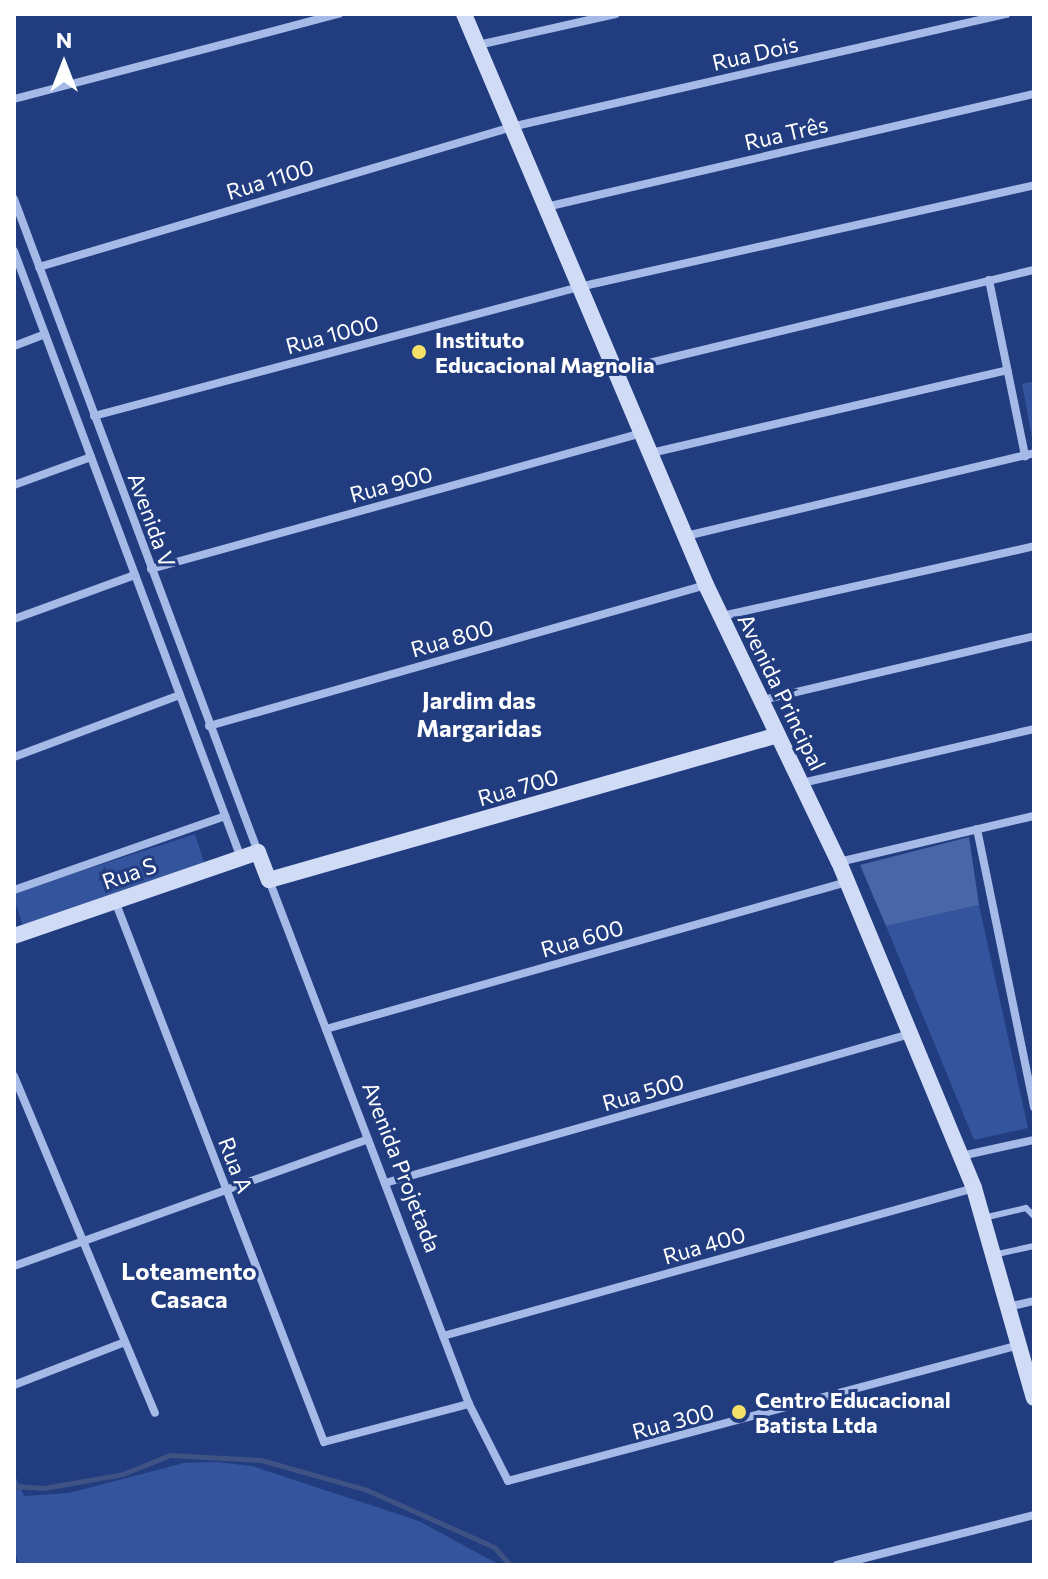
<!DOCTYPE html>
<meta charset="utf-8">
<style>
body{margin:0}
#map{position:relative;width:1048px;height:1579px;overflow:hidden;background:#213c7f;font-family:Commissioner,sans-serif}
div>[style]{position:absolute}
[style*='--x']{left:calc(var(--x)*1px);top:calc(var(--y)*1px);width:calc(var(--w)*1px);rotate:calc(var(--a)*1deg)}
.green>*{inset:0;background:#34549d;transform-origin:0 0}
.stream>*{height:5px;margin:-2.5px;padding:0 2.5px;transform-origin:2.5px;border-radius:2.5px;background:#3e5284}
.building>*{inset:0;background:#4966a8}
.lane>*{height:6px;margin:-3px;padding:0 3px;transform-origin:3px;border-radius:3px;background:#a6bae7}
.street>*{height:8px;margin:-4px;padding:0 4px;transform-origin:4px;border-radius:4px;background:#a6bae7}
.secondary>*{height:16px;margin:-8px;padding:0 8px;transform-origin:8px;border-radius:8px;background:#d0dbf6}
.dots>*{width:22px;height:22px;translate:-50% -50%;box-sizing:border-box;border:4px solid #213c7f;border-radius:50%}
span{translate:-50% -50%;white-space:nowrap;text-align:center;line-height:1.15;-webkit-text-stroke:6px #213c7f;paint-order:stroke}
.street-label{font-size:22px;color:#fff}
.poi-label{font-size:22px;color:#fff;font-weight:700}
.left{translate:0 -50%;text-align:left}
.neighbourhood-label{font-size:24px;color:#fff;font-weight:700}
.frame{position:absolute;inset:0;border:16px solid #fff;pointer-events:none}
.north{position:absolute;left:24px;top:24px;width:80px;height:80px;-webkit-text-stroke:6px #213c7f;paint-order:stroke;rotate:0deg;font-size:22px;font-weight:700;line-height:32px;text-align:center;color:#fff}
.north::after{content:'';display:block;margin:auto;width:28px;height:36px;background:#fff;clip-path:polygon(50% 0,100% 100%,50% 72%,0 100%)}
</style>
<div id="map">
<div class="green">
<i style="clip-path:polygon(1034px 381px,1034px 443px,1033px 443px,1022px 384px)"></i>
<i style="left:195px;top:834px;width:33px;height:192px;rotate:72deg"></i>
<i style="clip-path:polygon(979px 905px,1028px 1128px,974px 1140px,886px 926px)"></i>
<i style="clip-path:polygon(217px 1462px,252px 1466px,419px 1521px,500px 1565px,19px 1565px,14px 1549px,14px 1473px,24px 1496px,69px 1493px,184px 1463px)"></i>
</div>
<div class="stream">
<i style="--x:14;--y:1486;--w:30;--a:4"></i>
<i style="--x:44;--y:1488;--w:80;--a:-10"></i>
<i style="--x:123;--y:1474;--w:51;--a:-22"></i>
<i style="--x:170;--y:1455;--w:91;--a:3.1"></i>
<i style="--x:261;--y:1460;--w:110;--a:15.8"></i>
<i style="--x:367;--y:1490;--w:139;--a:24.2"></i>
<i style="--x:494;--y:1547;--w:24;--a:48"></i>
</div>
<div class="building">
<i style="clip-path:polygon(969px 837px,979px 905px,886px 926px,860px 865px)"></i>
</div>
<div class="lane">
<i style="--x:983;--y:1218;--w:44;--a:-13.1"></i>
<i style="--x:1026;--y:1208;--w:11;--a:45"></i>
<i style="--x:993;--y:1255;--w:42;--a:-12.4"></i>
</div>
<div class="street">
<i style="--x:478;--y:45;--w:141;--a:-12.7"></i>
<i style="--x:14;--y:99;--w:336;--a:-14.7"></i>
<i style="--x:14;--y:199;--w:697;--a:69.51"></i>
<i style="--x:546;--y:207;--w:501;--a:-13.04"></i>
<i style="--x:14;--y:251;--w:648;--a:69.5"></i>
<i style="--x:39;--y:267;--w:492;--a:-16.5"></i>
<i style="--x:511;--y:127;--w:508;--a:-12.86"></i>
<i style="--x:989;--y:280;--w:180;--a:78.4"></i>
<i style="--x:14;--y:346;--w:33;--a:-21"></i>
<i style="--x:616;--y:371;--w:430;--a:-13.6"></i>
<i style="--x:94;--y:416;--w:502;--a:-14.89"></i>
<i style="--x:579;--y:287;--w:466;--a:-12.6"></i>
<i style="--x:651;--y:453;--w:366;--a:-13.1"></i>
<i style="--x:14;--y:485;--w:82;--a:-20"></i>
<i style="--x:686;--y:536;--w:358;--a:-13.4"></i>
<i style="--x:151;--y:569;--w:509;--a:-15.48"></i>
<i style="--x:722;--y:616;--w:320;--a:-12.6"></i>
<i style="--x:14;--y:619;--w:129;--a:-20"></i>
<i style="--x:762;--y:700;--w:279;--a:-13.2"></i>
<i style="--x:209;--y:726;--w:517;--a:-15.84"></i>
<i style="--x:14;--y:757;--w:177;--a:-20.5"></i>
<i style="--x:802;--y:783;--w:238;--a:-13.1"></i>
<i style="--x:977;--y:829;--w:284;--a:78.4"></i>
<i style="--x:839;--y:862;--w:200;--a:-13.3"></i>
<i style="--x:269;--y:880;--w:561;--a:69.11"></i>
<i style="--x:469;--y:1404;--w:86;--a:63.1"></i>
<i style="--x:508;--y:1481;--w:529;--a:-14.9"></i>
<i style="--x:14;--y:890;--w:224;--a:-19.3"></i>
<i style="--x:115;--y:901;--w:580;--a:68.88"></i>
<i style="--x:324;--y:1442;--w:150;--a:-14.7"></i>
<i style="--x:326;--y:1029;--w:541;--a:-15.76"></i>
<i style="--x:14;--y:1076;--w:365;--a:67.3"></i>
<i style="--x:961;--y:1156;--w:75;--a:-12.4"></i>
<i style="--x:385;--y:1183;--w:546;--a:-15.84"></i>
<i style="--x:14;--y:1266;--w:376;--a:-19.7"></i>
<i style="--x:1008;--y:1307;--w:27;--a:-13"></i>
<i style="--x:443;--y:1336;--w:551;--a:-15.57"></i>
<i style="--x:14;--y:1385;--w:119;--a:-21.2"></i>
<i style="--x:837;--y:1565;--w:203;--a:-14.2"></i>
</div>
<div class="secondary">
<i style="--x:464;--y:14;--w:620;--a:67.03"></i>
<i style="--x:706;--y:585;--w:307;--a:64.4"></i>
<i style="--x:839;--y:862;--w:353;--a:67.5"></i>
<i style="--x:974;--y:1188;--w:218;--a:74.1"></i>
<i style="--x:14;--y:936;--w:258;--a:-19"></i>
<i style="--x:258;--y:852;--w:30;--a:69"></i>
<i style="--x:269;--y:880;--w:529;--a:-15.9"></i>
</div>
<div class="dots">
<i style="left:419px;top:352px;background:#f4e067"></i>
<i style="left:739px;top:1412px;background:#f4e067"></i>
</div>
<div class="street-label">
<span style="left:755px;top:53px;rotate:-13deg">Rua Dois</span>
<span style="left:786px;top:133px;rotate:-13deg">Rua Três</span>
<span style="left:270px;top:179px;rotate:-17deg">Rua 1100</span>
<span style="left:332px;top:334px;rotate:-15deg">Rua 1000</span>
<span style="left:391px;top:484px;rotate:-15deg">Rua 900</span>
<span style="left:152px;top:520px;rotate:70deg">Avenida V</span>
<span style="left:452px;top:638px;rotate:-16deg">Rua 800</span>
<span style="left:782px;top:692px;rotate:64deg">Avenida Principal</span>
<span style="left:518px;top:787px;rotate:-16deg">Rua 700</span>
<span style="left:129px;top:873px;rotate:-19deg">Rua S</span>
<span style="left:582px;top:938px;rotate:-16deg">Rua 600</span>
<span style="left:643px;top:1092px;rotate:-16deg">Rua 500</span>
<span style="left:236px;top:1165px;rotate:69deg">Rua A</span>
<span style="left:402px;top:1167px;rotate:69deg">Avenida Projetada</span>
<span style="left:704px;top:1245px;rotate:-16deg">Rua 400</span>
<span style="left:673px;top:1421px;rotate:-15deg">Rua 300</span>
</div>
<div class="poi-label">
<span class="left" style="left:435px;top:352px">Instituto<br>Educacional Magnolia</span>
<span class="left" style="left:755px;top:1412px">Centro Educacional<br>Batista Ltda</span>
</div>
<div class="neighbourhood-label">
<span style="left:479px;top:714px">Jardim das<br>Margaridas</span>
<span style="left:189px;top:1285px">Loteamento<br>Casaca</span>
</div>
<div class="frame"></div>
<div class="north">N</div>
</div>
